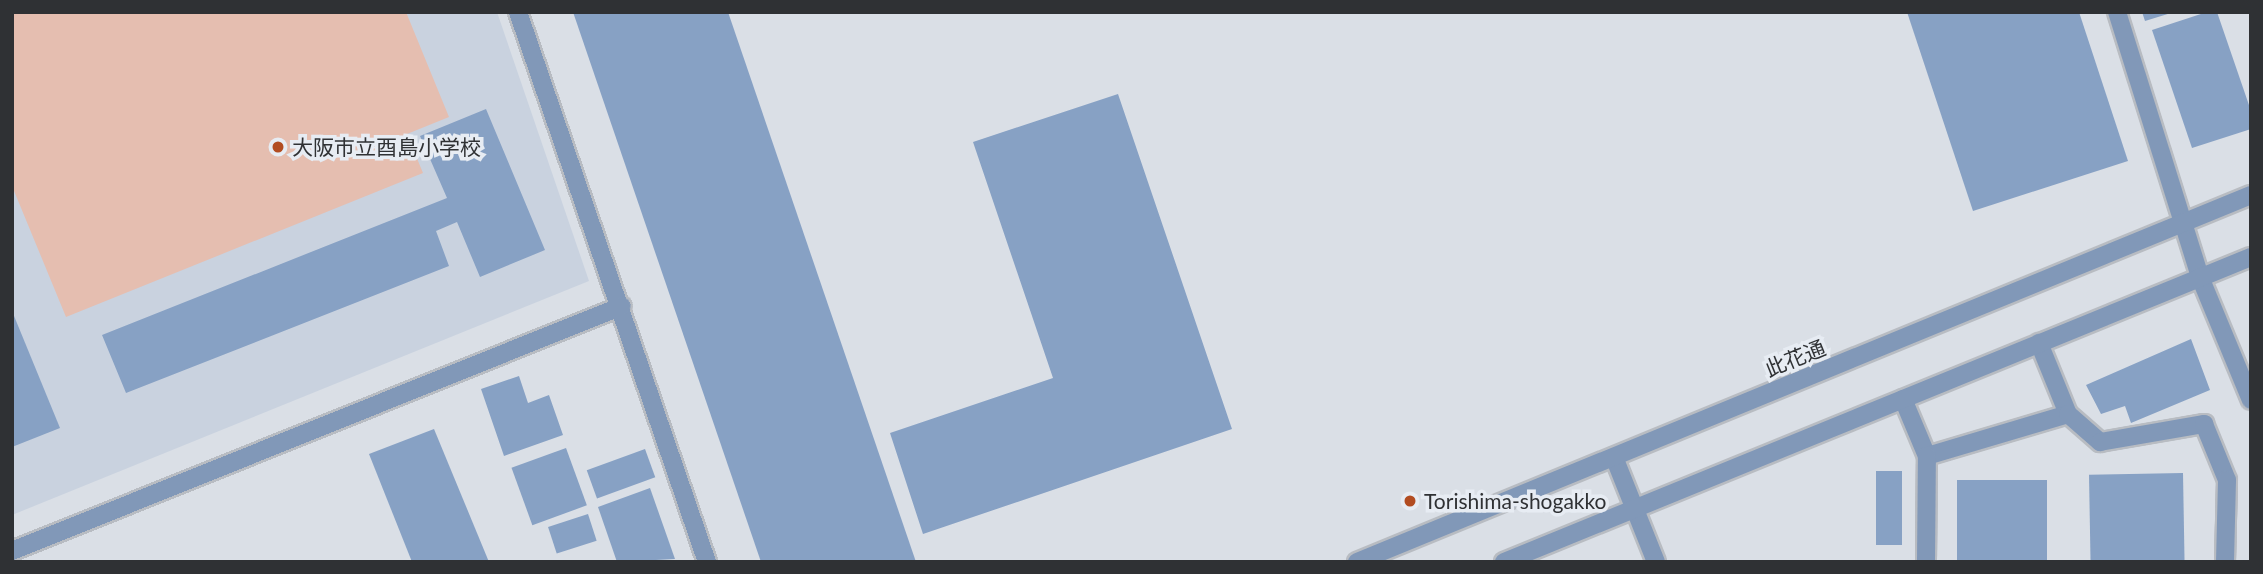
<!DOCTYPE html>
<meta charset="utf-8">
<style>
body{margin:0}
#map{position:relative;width:2263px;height:574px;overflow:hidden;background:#dadfe6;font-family:Lato,"Noto Sans JP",sans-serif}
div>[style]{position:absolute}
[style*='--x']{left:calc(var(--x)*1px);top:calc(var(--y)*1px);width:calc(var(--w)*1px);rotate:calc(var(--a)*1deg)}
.built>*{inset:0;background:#c9d2df}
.green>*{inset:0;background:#e5beb0}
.building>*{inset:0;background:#87a1c4;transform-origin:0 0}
.roads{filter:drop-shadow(2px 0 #b8bcc2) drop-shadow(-2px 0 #b8bcc2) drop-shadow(0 2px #b8bcc2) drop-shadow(0 -2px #b8bcc2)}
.service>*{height:18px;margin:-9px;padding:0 9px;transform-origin:9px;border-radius:9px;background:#8198b8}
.minor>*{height:18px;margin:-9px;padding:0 9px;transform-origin:9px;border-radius:9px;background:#8198b8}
.tertiary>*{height:18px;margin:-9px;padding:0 9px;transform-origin:9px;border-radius:9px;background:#8198b8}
.dots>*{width:19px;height:19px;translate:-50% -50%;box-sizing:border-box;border:4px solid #e7ecf3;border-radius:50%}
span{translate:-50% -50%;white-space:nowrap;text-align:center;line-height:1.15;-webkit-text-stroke:7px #e7ecf3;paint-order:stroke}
.poi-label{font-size:21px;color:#2f3134}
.left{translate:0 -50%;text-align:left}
.street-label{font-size:21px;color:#2f3134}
.frame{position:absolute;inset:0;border:14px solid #2f3134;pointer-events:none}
</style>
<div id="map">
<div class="built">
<i style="clip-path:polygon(12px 12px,497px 12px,589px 281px,12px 515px)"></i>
</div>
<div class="green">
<i style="clip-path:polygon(12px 12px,406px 12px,449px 117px,407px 134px,423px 173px,66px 317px,12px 186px)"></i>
</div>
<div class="building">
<i style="clip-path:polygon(573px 12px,728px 12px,916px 562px,761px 562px)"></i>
<i style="clip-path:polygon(1907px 12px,2079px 12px,2128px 161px,1973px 211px)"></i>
<i style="clip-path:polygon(2142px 12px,2171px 12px,2171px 13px,2145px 21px)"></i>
<i style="clip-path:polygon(2207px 12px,2217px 12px,2251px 111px,2251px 129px,2192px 148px,2152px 30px)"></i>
<i style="clip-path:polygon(1118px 94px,1232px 429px,923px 534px,890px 433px,1053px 378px,973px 142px)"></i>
<i style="clip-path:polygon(486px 109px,545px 250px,480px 277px,457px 222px,436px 231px,449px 266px,126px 393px,102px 335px,447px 198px,420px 136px)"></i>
<i style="clip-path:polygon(12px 311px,60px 428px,12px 447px)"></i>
<i style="clip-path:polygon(2191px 339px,2210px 390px,2131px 423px,2125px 406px,2101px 414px,2086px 385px)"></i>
<i style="clip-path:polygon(519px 376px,528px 403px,549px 395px,563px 435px,504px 456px,481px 389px)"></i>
<i style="clip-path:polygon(434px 429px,489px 562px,412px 562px,369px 454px)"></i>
<i style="left:566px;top:448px;width:61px;height:58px;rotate:70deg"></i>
<i style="left:645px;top:449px;width:30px;height:62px;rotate:70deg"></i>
<i style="left:1876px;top:471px;width:26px;height:74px"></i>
<i style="left:2183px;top:473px;width:89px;height:94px;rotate:89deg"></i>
<i style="left:1957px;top:480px;width:90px;height:82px"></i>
<i style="clip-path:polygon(650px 488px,675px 559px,617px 562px,598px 507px)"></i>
<i style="left:588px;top:514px;width:28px;height:42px;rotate:72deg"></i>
</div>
<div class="roads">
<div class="service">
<i style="--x:2039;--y:343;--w:77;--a:67.8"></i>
<i style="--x:1903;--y:399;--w:62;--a:67.2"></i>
<i style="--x:1927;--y:456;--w:147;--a:-16.6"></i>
<i style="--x:2068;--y:414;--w:43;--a:41.2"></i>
<i style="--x:2100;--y:442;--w:106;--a:-9.8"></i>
<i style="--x:2204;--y:424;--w:61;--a:67.7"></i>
<i style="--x:2227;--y:480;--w:82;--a:91.4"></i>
<i style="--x:1926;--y:562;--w:106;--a:-89.5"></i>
</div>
<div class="minor">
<i style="--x:518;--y:12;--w:582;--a:71.04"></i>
<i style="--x:2117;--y:12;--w:278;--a:72.6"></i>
<i style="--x:2200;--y:277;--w:133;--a:67.5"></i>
<i style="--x:1614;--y:457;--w:113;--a:68.2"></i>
<i style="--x:12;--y:551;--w:657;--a:-21.88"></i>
</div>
<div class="tertiary">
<i style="--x:1357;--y:562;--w:966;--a:-22.32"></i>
<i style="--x:1504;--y:562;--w:807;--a:-22.21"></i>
</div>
</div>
<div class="dots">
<i style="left:278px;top:147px;background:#b24c21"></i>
<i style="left:1410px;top:501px;background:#b24c21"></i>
</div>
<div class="poi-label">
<span class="left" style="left:292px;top:147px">大阪市立酉島小学校</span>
<span class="left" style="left:1424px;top:501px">Torishima-shogakko</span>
</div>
<div class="street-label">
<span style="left:1795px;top:358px;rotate:-22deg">此花通</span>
</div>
<div class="frame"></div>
</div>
